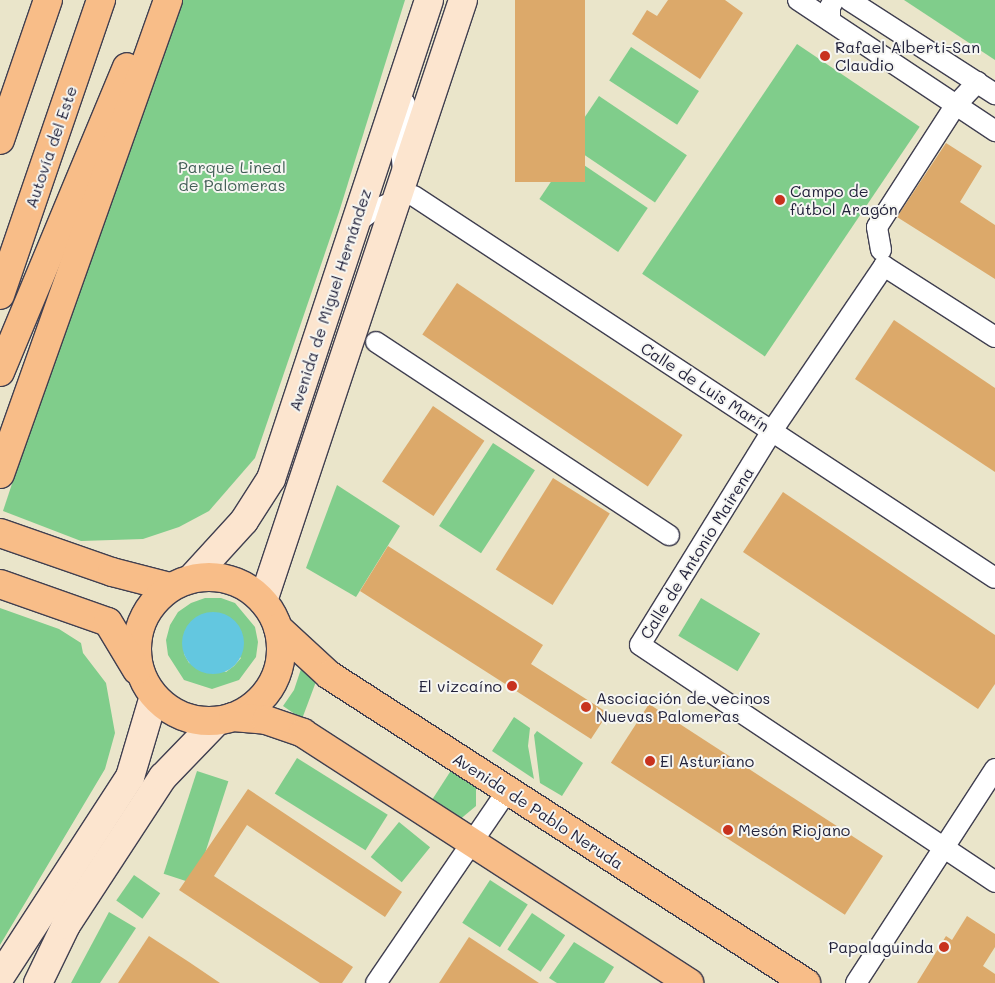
<!DOCTYPE html>
<meta charset="utf-8">
<style>
body{margin:0}
#map{position:relative;width:995px;height:983px;overflow:hidden;background:#eae5ca;font-family:Mali,sans-serif}
div>[style]{position:absolute}
[style*='--x']{left:calc(var(--x)*1px);top:calc(var(--y)*1px);width:calc(var(--w)*1px);rotate:calc(var(--a)*1deg)}
.green>*{inset:0;background:#80cd8b;transform-origin:0 0}
.water>*{inset:0;background:#63c7e0}
.round{border-radius:50%}
.building>*{inset:0;background:#dca96a;transform-origin:0 0}
.roads{filter:drop-shadow(1px 0 #403f50) drop-shadow(-1px 0 #403f50) drop-shadow(0 1px #403f50) drop-shadow(0 -1px #403f50)}
.street>*{height:20px;margin:-10px;padding:0 10px;transform-origin:10px;border-radius:10px;background:#fff}
.secondary>*{height:28px;margin:-14px;padding:0 14px;transform-origin:14px;border-radius:14px;background:#fce5cf}
.primary>*{height:28px;margin:-14px;padding:0 14px;transform-origin:14px;border-radius:14px;background:#f8bd88}
.primary>.ring{margin:-14px;padding:0;box-sizing:content-box;background:none;border:28px solid #f8bd88;border-radius:50%}
.highway>*{height:28px;margin:-14px;padding:0 14px;transform-origin:14px;border-radius:14px;background:#f8bd88}
.dots>*{width:14px;height:14px;translate:-50% -50%;box-sizing:border-box;border:2px solid #f6f6f2;border-radius:50%}
span{translate:-50% -50%;white-space:nowrap;text-align:center;line-height:1.15;-webkit-text-stroke:4px #f6f6f2;paint-order:stroke}
.poi-label{font-size:16px;color:#22223b}
.left{translate:0 -50%;text-align:left}
.right{translate:-100% -50%;text-align:right}
.street-label{font-size:16px;color:#22223b}
.park-label{font-size:16px;color:#435e57}
</style>
<div id="map">
<div class="green">
<i style="clip-path:polygon(172px 0,405px 0,339px 212px,255px 458px,209px 511px,179px 527px,143px 539px,81px 541px,3px 511px)"></i>
<i style="clip-path:polygon(904px 0,995px 0,995px 60px)"></i>
<i style="left:797px;top:44px;width:148px;height:277px;rotate:34deg"></i>
<i style="left:631px;top:47px;width:81px;height:40px;rotate:33deg"></i>
<i style="left:599px;top:96px;width:106px;height:57px;rotate:34deg"></i>
<i style="left:569px;top:155px;width:95px;height:53px;rotate:34deg"></i>
<i style="left:493px;top:443px;width:50px;height:99px;rotate:33deg"></i>
<i style="clip-path:polygon(337px 485px,400px 526px,356px 597px,306px 568px)"></i>
<i style="clip-path:polygon(evenodd,205px 598px,221px 598px,235px 603px,255px 627px,258px 642px,256px 657px,239px 680px,212px 689px,184px 680px,168px 655px,166px 640px,170px 625px,178px 612px,191px 603px,205px 598px,196px 618px,241px 658px,234px 666px,226px 672px,189px 663px,184px 654px,184px 634px,196px 618px)"></i>
<i style="left:701px;top:598px;width:69px;height:44px;rotate:31deg"></i>
<i style="clip-path:polygon(0 608px,59px 629px,81px 643px,83px 653px,106px 683px,115px 733px,105px 769px,0 945px)"></i>
<i style="clip-path:polygon(301px 669px,317px 679px,302px 719px,283px 706px,294px 690px)"></i>
<i style="clip-path:polygon(514px 717px,530px 728px,528px 746px,534px 779px,492px 751px)"></i>
<i style="clip-path:polygon(537px 731px,583px 763px,562px 796px,540px 783px,534px 735px)"></i>
<i style="left:297px;top:758px;width:107px;height:42px;rotate:32deg"></i>
<i style="clip-path:polygon(457px 770px,476px 785px,476px 806px,458px 821px,430px 803px,450px 772px)"></i>
<i style="left:197px;top:771px;width:33px;height:108px;rotate:18deg"></i>
<i style="left:399px;top:822px;width:40px;height:45px;rotate:39deg"></i>
<i style="left:134px;top:875px;width:32px;height:31px;rotate:35deg"></i>
<i style="left:490px;top:880px;width:45px;height:51px;rotate:33deg"></i>
<i style="clip-path:polygon(109px 912px,136px 928px,100px 983px,71px 983px)"></i>
<i style="left:532px;top:913px;width:40px;height:44px;rotate:34deg"></i>
<i style="clip-path:polygon(574px 942px,614px 967px,604px 983px,557px 983px,549px 978px)"></i>
</div>
<div class="water">
<i class="round" style="left:182px;top:612px;width:62px;height:62px"></i>
</div>
<div class="building">
<i style="left:515px;top:0;width:70px;height:182px"></i>
<i style="clip-path:polygon(668px 0,725px 0,743px 13px,700px 79px,632px 34px,647px 10px,657px 16px)"></i>
<i style="clip-path:polygon(946px 143px,982px 166px,960px 202px,995px 225px,995px 279px,897px 217px)"></i>
<i style="left:457px;top:283px;width:272px;height:62px;rotate:34deg"></i>
<i style="clip-path:polygon(894px 320px,995px 388px,995px 472px,855px 379px)"></i>
<i style="left:433px;top:406px;width:62px;height:91px;rotate:34deg"></i>
<i style="left:553px;top:478px;width:67px;height:108px;rotate:32deg"></i>
<i style="clip-path:polygon(783px 492px,995px 635px,995px 684px,978px 709px,743px 552px)"></i>
<i style="clip-path:polygon(388px 546px,543px 645px,531px 664px,608px 713px,591px 739px,360px 591px)"></i>
<i style="left:649px;top:704px;width:279px;height:70px;rotate:33deg"></i>
<i style="clip-path:polygon(248px 789px,402px 892px,385px 917px,247px 825px,214px 876px,353px 967px,342px 983px,320px 983px,179px 890px)"></i>
<i style="clip-path:polygon(967px 916px,995px 934px,995px 947px,983px 966px,995px 974px,995px 983px,917px 983px,946px 936px,952px 940px)"></i>
<i style="clip-path:polygon(149px 936px,189px 962px,220px 983px,118px 983px)"></i>
<i style="clip-path:polygon(469px 937px,501px 958px,539px 983px,439px 983px)"></i>
</div>
<div class="roads">
<div class="street">
<i style="--x:798;--y:0;--w:237;--a:33.6"></i>
<i style="--x:849;--y:0;--w:174;--a:32.8"></i>
<i style="--x:830;--y:21;--w:14;--a:-90"></i>
<i style="--x:830;--y:7;--w:8;--a:-60"></i>
<i style="--x:403;--y:171;--w:33;--a:-95"></i>
<i style="--x:400;--y:138;--w:35;--a:-82"></i>
<i style="--x:414;--y:196;--w:695;--a:33.32"></i>
<i style="--x:356;--y:223;--w:20;--a:-37"></i>
<i style="--x:372;--y:211;--w:36;--a:-24"></i>
<i style="--x:881;--y:250;--w:23;--a:-100"></i>
<i style="--x:877;--y:227;--w:144;--a:-57.2"></i>
<i style="--x:955;--y:106;--w:33;--a:-47"></i>
<i style="--x:995;--y:337;--w:132;--a:-147.4"></i>
<i style="--x:884;--y:266;--w:199;--a:124.2"></i>
<i style="--x:772;--y:431;--w:251;--a:121.7"></i>
<i style="--x:640;--y:645;--w:427;--a:33.7"></i>
<i style="--x:376;--y:342;--w:351;--a:33.4"></i>
<i style="--x:376;--y:983;--w:232;--a:-55.7"></i>
<i style="--x:856;--y:983;--w:255;--a:-57"></i>
</div>
<div class="secondary">
<i style="--x:192;--y:578;--w:77;--a:-47.6"></i>
<i style="--x:244;--y:521;--w:50;--a:-57.3"></i>
<i style="--x:271;--y:479;--w:504;--a:-71.74"></i>
<i style="--x:263;--y:601;--w:633;--a:-71.59"></i>
<i style="--x:0;--y:977;--w:239;--a:-57"></i>
<i style="--x:130;--y:777;--w:84;--a:-73.5"></i>
<i style="--x:38;--y:983;--w:64;--a:-64.2"></i>
<i style="--x:66;--y:925;--w:177;--a:-56.8"></i>
<i style="--x:163;--y:777;--w:78;--a:-46"></i>
</div>
<div class="primary">
<i style="--x:0;--y:533;--w:119;--a:19.2"></i>
<i style="--x:112;--y:572;--w:60;--a:14.5"></i>
<i class="ring" style="left:137px;top:577px;width:116px;height:116px"></i>
<i style="--x:0;--y:584;--w:114;--a:19.4"></i>
<i style="--x:108;--y:622;--w:56;--a:58.9"></i>
<i style="--x:278;--y:628;--w:69;--a:42.7"></i>
<i style="--x:329;--y:675;--w:568;--a:32.85"></i>
<i style="--x:233;--y:717;--w:33;--a:5"></i>
<i style="--x:266;--y:720;--w:39;--a:19"></i>
<i style="--x:303;--y:733;--w:460;--a:32.9"></i>
</div>
<div class="highway">
<i style="--x:0;--y:140;--w:148;--a:-71.1"></i>
<i style="--x:0;--y:295;--w:312;--a:-71.1"></i>
<i style="--x:0;--y:372;--w:330;--a:-67.4"></i>
<i style="--x:0;--y:474;--w:503;--a:-70.48"></i>
</div>
</div>
<div class="dots">
<i style="left:825px;top:56px;background:#c8321e"></i>
<i style="left:780px;top:200px;background:#c8321e"></i>
<i style="left:512px;top:686px;background:#c8321e"></i>
<i style="left:586px;top:707px;background:#c8321e"></i>
<i style="left:650px;top:761px;background:#c8321e"></i>
<i style="left:728px;top:830px;background:#c8321e"></i>
<i style="left:944px;top:947px;background:#c8321e"></i>
</div>
<div class="poi-label">
<span class="left" style="left:835px;top:56px">Rafael Alberti-San<br>Claudio</span>
<span class="left" style="left:790px;top:200px">Campo de<br>fútbol Aragón</span>
<span class="right" style="left:502px;top:686px">El vizcaíno</span>
<span class="left" style="left:596px;top:707px">Asociación de vecinos<br>Nuevas Palomeras</span>
<span class="left" style="left:660px;top:761px">El Asturiano</span>
<span class="left" style="left:738px;top:830px">Mesón Riojano</span>
<span class="right" style="left:934px;top:947px">Papalaguinda</span>
</div>
<div class="street-label">
<span style="left:51px;top:147px;rotate:-71deg">Autovía del Este</span>
<span style="left:330px;top:300px;rotate:-72deg">Avenida de Miguel Hernández</span>
<span style="left:705px;top:387px;rotate:33deg">Calle de Luis Marín</span>
<span style="left:697px;top:553px;rotate:-58deg">Calle de Antonio Mairena</span>
<span style="left:538px;top:811px;rotate:33deg">Avenida de Pablo Neruda</span>
</div>
<div class="park-label">
<span style="left:232px;top:176px">Parque Lineal<br>de Palomeras</span>
</div>
</div>
